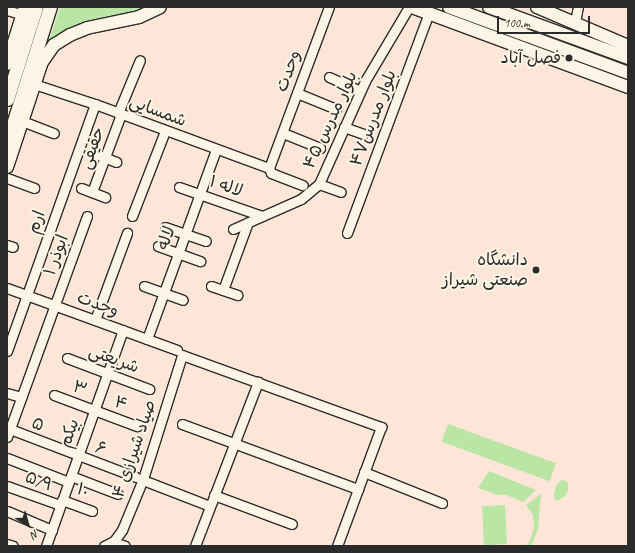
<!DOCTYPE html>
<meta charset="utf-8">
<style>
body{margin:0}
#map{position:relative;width:635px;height:553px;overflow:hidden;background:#fde6d8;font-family:Caveat,"Playpen Sans Arabic",sans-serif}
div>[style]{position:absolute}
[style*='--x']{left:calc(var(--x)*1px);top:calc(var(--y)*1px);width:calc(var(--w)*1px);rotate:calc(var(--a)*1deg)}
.green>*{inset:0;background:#b9e6a5;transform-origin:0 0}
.roads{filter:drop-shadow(1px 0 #2b2b2b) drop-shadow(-1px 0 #2b2b2b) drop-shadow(0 1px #2b2b2b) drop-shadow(0 -1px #2b2b2b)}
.minor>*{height:9px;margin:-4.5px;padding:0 4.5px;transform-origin:4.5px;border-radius:4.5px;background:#fcf5e5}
.major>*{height:12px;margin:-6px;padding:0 6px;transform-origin:6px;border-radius:6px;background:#fcf5e5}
.highway>*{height:13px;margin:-6.5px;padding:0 6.5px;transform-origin:6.5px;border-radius:6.5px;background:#fcf5e5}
.dots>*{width:11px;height:11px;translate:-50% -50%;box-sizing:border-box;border:2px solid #fcf5e5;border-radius:50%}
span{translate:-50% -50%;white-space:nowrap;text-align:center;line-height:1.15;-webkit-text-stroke:4px #fcf5e5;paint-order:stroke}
.poi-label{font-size:17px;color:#2b2b2b}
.right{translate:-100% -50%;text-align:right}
.street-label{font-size:17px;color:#2b2b2b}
.frame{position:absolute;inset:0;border:8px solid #2b2b2b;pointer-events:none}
.north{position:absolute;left:8px;top:505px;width:40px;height:40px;-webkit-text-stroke:3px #fcf5e5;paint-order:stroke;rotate:143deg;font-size:11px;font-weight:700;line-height:16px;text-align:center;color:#2b2b2b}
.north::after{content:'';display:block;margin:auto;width:14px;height:18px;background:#2b2b2b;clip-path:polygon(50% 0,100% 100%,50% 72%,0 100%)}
.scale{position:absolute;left:497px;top:16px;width:93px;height:18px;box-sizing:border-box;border:2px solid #2b2b2b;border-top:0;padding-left:5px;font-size:12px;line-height:14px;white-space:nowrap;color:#2b2b2b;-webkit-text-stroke:3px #fcf5e5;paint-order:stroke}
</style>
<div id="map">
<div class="green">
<i style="clip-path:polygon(60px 7px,131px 8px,153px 7px,134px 14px,90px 20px,77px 25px,68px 30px,44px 56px)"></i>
<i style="left:448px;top:424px;width:115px;height:19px;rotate:20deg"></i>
<i style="clip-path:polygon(489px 471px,536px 490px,523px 502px,504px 494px,498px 495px,478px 488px)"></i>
<i style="clip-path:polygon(564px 480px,568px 483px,568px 491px,565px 496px,557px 501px,555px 500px,554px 495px,556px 486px,560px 481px)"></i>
<i style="clip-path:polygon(541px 494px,538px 529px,531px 546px,525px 546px,529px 543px,534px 528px,533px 515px,526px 505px)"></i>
<i style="left:505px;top:505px;width:39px;height:23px;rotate:87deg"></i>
</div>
<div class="roads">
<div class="minor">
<i style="--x:7;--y:10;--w:17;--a:17"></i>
<i style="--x:575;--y:22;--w:15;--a:-79"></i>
<i style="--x:329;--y:77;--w:34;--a:24"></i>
<i style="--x:34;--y:84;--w:64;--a:18.2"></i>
<i style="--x:95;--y:104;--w:185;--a:20.2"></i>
<i style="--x:297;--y:93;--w:42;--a:22.3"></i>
<i style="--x:118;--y:113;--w:57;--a:-67.5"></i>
<i style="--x:22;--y:121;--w:34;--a:21"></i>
<i style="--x:344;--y:127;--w:20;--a:20"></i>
<i style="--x:283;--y:133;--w:40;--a:22"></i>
<i style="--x:93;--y:153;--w:25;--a:21"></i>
<i style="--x:269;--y:168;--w:172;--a:-69.6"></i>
<i style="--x:269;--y:168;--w:5;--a:68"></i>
<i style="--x:271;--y:173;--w:34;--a:21"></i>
<i style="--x:7;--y:178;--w:29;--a:20"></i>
<i style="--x:319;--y:184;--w:23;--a:20"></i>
<i style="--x:179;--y:187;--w:88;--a:19.3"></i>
<i style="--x:81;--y:188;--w:26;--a:21"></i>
<i style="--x:92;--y:192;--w:83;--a:-69.6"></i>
<i style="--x:132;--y:216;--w:91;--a:-68.8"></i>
<i style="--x:165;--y:227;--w:43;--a:18.9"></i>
<i style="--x:233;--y:229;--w:74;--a:-23.8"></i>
<i style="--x:301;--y:199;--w:23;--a:-40"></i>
<i style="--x:319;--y:184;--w:113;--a:-65.9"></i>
<i style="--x:365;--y:81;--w:86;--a:-59.3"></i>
<i style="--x:347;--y:233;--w:235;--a:-69.6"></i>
<i style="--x:7;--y:245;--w:6;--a:18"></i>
<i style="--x:158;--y:246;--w:45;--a:19.7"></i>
<i style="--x:144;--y:286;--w:41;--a:19.7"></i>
<i style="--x:211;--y:286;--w:28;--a:19"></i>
<i style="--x:7;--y:288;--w:181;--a:20"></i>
<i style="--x:223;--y:290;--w:72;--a:-69.8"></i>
<i style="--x:95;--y:320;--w:93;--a:-69.8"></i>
<i style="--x:147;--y:339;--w:202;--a:-70"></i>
<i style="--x:7;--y:351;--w:262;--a:-70.4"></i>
<i style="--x:67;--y:358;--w:88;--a:20.7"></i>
<i style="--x:7;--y:393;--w:15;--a:16"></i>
<i style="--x:54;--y:395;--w:89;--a:20.5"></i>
<i style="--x:182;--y:424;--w:188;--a:20.3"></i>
<i style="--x:10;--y:429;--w:135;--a:20.9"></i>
<i style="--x:7;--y:437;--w:235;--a:-70.1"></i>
<i style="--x:7;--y:458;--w:66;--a:21.2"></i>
<i style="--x:364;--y:472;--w:84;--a:21.7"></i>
<i style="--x:71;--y:476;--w:50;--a:21"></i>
<i style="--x:148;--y:482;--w:66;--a:21.2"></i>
<i style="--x:7;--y:486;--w:56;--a:19.7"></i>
<i style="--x:214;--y:495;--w:83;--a:20.4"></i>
<i style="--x:62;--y:500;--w:32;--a:20"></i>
<i style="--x:7;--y:511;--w:49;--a:22.9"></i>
<i style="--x:7;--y:544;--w:6;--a:18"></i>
<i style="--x:119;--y:544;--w:6;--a:18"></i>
<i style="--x:46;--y:546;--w:229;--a:-70.4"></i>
<i style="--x:104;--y:546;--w:11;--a:-27"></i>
<i style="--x:114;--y:541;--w:14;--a:-54"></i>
<i style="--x:122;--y:530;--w:55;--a:-67.6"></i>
<i style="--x:143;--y:479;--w:130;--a:-72.5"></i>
<i style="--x:182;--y:355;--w:212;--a:19.9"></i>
<i style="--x:381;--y:427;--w:127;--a:110.3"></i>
<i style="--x:195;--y:546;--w:176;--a:-69"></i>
</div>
<div class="major">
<i style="--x:412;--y:7;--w:230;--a:20.3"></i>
<i style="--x:449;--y:7;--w:191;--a:20.2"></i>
<i style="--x:489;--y:7;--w:148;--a:20.1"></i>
<i style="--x:537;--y:7;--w:99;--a:23.2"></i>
<i style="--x:7;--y:64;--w:60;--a:-72.5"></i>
<i style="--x:7;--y:167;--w:111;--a:-71.6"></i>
<i style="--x:42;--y:62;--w:21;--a:-55"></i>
<i style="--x:54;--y:45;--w:19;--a:-32"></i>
<i style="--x:70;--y:35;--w:18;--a:-22"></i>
<i style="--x:87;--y:28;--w:53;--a:-11.9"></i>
<i style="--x:139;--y:17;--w:23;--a:-25"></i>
</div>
<div class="highway">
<i style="--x:7;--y:99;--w:96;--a:-72.5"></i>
<i style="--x:7;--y:143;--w:143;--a:-72.5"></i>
</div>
</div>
<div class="dots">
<i style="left:569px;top:58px;background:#2b2b2b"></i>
<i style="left:536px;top:270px;background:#2b2b2b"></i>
</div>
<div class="poi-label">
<span class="right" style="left:561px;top:58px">فصل آباد</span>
<span class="right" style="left:528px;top:270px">دانشگاه<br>صنعتی شیراز</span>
</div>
<div class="street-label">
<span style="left:288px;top:71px;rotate:-70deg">وحدت</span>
<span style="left:158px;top:111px;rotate:21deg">شمسایی</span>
<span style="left:373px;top:118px;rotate:-69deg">بلوار مدرس۴۷</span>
<span style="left:330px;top:120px;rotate:-65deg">۴۵ بلوار مدرس</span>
<span style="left:92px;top:148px;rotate:-70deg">حقیقی</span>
<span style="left:226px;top:186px;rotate:19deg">لاله ۱</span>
<span style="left:36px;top:222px;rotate:-70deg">ارم</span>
<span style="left:166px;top:238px;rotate:-70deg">لاله</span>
<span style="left:56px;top:255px;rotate:-70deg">ابوذر ۱</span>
<span style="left:98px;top:304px;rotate:20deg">وحدت</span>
<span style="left:114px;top:359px;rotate:20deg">شریعتی</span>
<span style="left:80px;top:388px;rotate:20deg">۳</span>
<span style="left:121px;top:403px;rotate:20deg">۴</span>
<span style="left:38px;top:424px;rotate:22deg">۵</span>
<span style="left:69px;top:433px;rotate:-70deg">بیکم</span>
<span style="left:101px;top:448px;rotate:20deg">۶</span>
<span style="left:134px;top:449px;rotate:-71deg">صیاد شیرازی ۴</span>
<span style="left:39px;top:481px;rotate:20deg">۵/۹</span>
<span style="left:83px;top:490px;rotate:20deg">۱۰</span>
</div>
<div class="frame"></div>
<div class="north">N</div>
<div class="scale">100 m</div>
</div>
